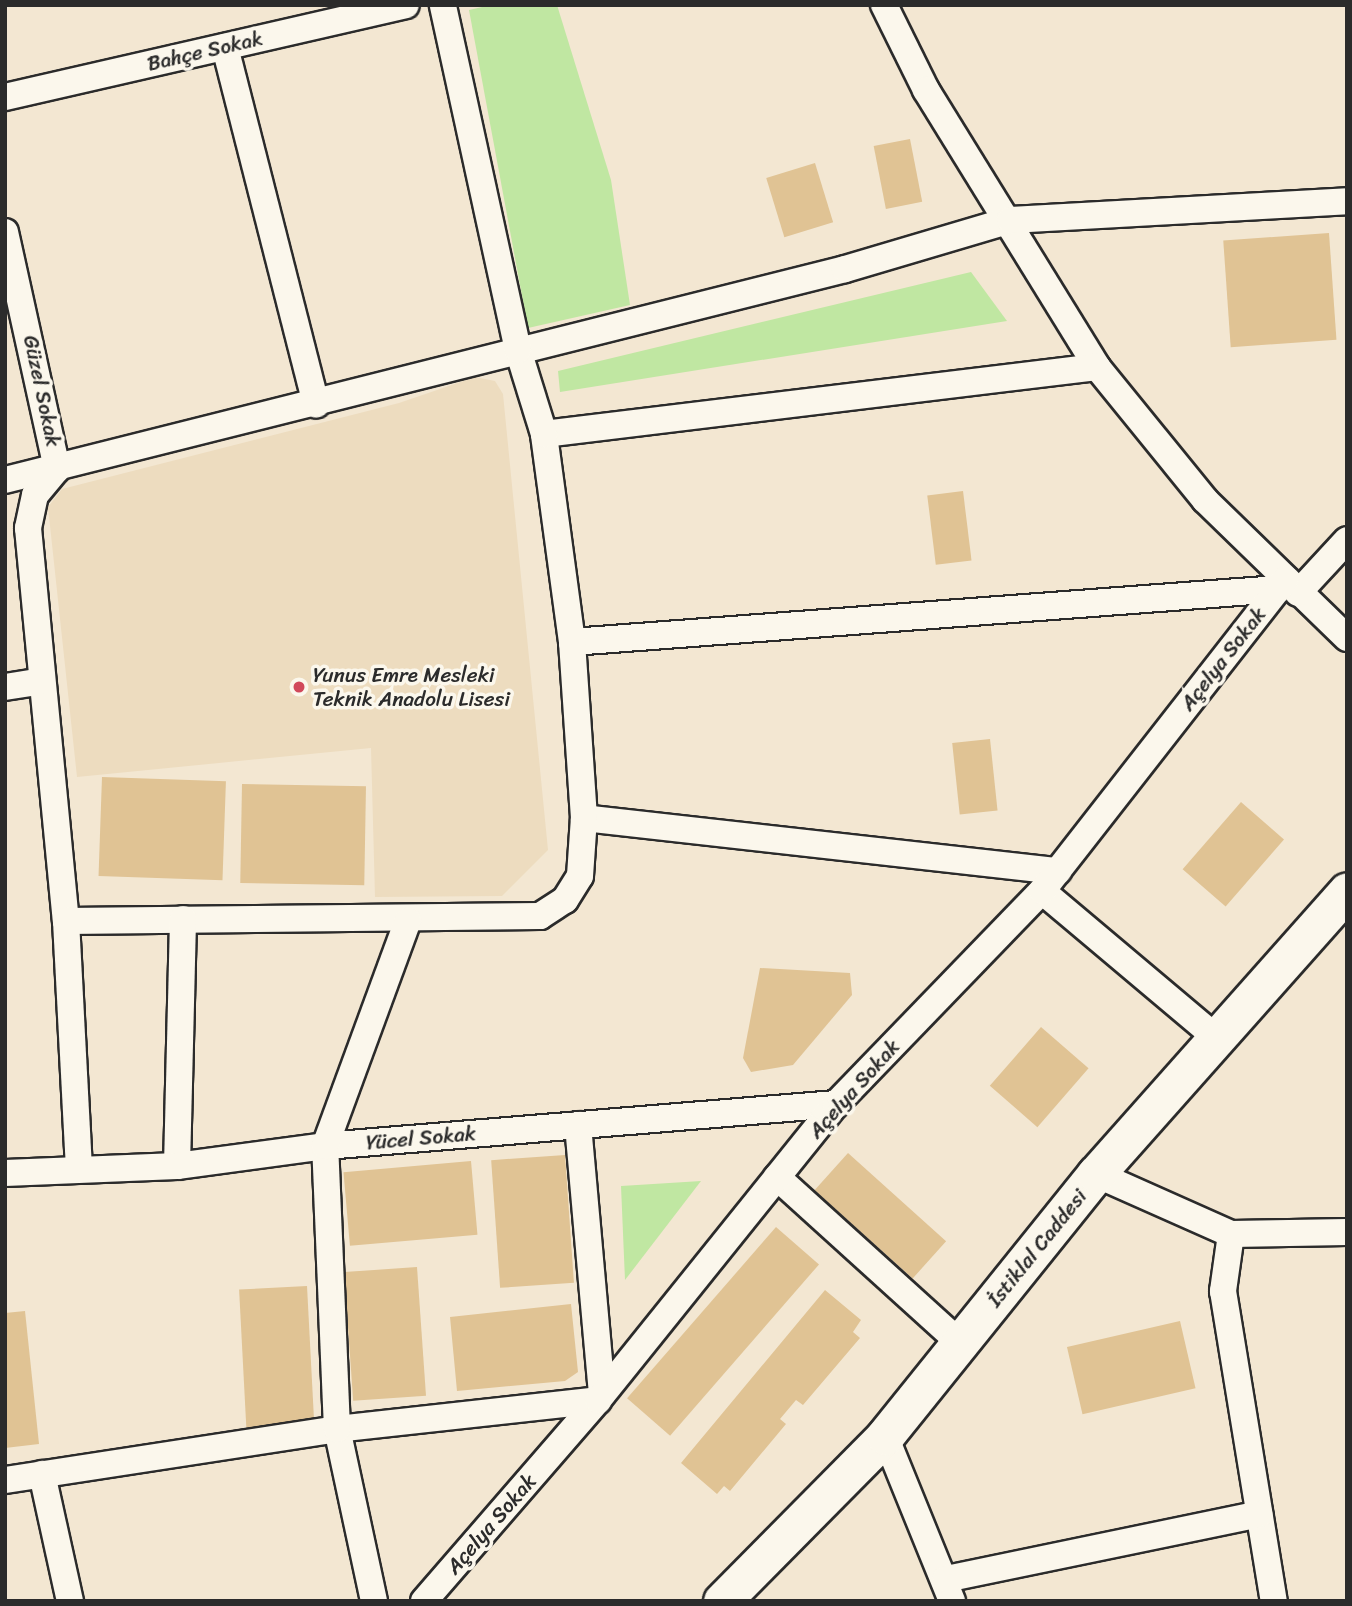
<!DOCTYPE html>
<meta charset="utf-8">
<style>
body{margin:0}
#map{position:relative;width:1352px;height:1606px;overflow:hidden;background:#f3e7d2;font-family:Sriracha,sans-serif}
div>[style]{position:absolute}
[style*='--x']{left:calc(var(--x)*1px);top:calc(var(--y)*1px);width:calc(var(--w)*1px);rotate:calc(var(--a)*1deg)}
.built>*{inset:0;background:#eddcbf}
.green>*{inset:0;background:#c0e7a2}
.building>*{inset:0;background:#e0c394;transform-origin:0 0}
.roads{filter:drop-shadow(2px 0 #2b2b2b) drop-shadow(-2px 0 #2b2b2b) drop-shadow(0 2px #2b2b2b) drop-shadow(0 -2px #2b2b2b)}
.minor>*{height:26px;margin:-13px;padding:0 13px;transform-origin:13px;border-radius:13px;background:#fbf7ec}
.secondary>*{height:37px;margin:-18.5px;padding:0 18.5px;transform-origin:18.5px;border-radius:18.5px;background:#fbf7ec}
.dots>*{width:19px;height:19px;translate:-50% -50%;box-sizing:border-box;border:4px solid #fbf7ec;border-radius:50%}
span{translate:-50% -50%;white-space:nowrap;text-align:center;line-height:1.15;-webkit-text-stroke:7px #fbf7ec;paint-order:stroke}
.street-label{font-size:21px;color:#2b2b2b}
.poi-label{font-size:21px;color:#2b2b2b}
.left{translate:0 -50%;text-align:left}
.frame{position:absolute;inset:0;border:7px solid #2b2b2b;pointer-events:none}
</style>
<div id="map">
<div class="built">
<i style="clip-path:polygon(475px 377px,495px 381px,503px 394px,548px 850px,502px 896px,375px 897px,371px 748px,77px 777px,48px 507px,62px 489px,399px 403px)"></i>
</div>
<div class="green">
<i style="clip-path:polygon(491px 5px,557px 5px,611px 180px,630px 305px,528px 328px,469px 10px)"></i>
<i style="clip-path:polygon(971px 272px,1007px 321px,560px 392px,558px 371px)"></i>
<i style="clip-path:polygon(701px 1181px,625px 1280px,621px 1186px)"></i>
</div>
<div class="building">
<i style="left:910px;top:139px;width:64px;height:37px;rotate:79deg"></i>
<i style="left:815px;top:163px;width:62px;height:51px;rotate:73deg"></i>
<i style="left:1329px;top:233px;width:107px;height:106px;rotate:86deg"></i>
<i style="left:963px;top:491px;width:70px;height:36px;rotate:83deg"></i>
<i style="left:990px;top:739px;width:72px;height:38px;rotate:84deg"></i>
<i style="left:102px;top:777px;width:124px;height:99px;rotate:2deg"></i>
<i style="left:242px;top:784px;width:124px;height:99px;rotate:1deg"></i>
<i style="left:1241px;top:802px;width:57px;height:89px;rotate:41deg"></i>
<i style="clip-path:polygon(760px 968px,850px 973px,852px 995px,793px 1065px,751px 1072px,743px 1058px)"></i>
<i style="left:1041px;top:1027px;width:63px;height:78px;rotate:41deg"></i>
<i style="left:848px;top:1153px;width:132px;height:50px;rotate:42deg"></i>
<i style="left:565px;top:1155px;width:128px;height:74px;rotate:86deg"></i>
<i style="left:471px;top:1161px;width:74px;height:128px;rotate:85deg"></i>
<i style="left:776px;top:1227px;width:57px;height:227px;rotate:41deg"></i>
<i style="left:417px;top:1267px;width:129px;height:73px;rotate:86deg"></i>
<i style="left:307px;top:1286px;width:138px;height:68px;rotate:87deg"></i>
<i style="clip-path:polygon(825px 1290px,861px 1320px,853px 1332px,860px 1338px,803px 1405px,796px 1400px,780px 1419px,786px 1424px,730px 1491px,724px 1486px,717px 1494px,681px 1463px)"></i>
<i style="clip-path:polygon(571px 1304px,578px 1372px,565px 1381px,457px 1391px,450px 1317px)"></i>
<i style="clip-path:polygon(25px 1311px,39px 1444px,5px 1448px,5px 1313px)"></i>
<i style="left:1180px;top:1321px;width:69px;height:116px;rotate:77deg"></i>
</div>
<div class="roads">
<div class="minor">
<i style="--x:884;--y:5;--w:95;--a:63.7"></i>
<i style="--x:926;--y:90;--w:326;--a:58.3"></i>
<i style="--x:1097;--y:367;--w:171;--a:50.9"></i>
<i style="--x:1205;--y:500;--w:198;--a:44.2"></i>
<i style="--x:225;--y:47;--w:369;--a:75.7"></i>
<i style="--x:5;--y:97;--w:411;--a:-12.9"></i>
<i style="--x:5;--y:232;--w:243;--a:77.6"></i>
<i style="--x:544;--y:434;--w:557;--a:-6.91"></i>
<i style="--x:57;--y:469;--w:34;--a:130"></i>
<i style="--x:35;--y:495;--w:34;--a:102"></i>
<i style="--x:28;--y:528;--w:395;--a:84.5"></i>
<i style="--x:66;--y:921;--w:247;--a:87"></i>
<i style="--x:5;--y:480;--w:866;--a:-14.1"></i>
<i style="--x:845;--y:269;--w:172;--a:-16.5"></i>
<i style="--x:1010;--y:220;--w:338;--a:-3.2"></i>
<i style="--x:1298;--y:593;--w:72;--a:-47.2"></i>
<i style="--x:572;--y:642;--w:709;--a:-4.29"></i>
<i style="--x:5;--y:687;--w:33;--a:-9"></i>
<i style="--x:584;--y:818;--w:477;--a:6.4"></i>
<i style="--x:1042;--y:891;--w:231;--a:40.1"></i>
<i style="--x:66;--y:921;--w:474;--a:-0.6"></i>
<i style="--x:540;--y:916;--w:30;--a:-33"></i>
<i style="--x:565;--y:900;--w:28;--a:-58"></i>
<i style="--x:580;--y:876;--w:58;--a:-86.1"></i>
<i style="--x:584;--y:818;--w:176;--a:-93.9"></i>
<i style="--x:572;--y:642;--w:210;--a:-97.7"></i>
<i style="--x:544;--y:434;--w:88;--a:-107.2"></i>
<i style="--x:518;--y:350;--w:353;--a:-102.3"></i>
<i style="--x:578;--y:1125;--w:270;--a:84.9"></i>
<i style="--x:177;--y:1166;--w:247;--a:-88.6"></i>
<i style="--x:5;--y:1173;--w:172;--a:-2.3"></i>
<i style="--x:177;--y:1166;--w:149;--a:-7.7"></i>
<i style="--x:325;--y:1146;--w:513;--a:-4.7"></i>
<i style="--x:1096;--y:1174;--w:148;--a:24"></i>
<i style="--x:1231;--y:1234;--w:116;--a:-1"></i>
<i style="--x:777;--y:1177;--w:247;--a:42.2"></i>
<i style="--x:1231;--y:1234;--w:58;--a:98"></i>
<i style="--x:1223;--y:1291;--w:314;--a:80.7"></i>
<i style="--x:885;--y:1436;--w:178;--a:67.9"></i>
<i style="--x:42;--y:1474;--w:130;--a:77.6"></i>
<i style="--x:5;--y:1480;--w:336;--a:-8.7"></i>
<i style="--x:337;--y:1429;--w:263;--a:-6.3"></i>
<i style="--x:946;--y:1579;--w:320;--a:-11.7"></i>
<i style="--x:374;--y:1601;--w:176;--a:-102.1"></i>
<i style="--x:337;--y:1429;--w:283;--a:-92.4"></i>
<i style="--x:325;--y:1146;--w:240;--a:-69.8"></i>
<i style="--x:424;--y:1601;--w:266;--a:-49.1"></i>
<i style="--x:598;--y:1400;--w:380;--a:-51.2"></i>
<i style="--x:836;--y:1104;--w:296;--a:-46"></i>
<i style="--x:1042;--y:891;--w:396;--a:-52"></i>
</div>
<div class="secondary">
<i style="--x:722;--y:1601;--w:232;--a:-45.3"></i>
<i style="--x:885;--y:1436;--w:336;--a:-51.2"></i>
<i style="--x:1096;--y:1174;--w:378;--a:-48.4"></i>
</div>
</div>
<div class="dots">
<i style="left:299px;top:687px;background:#d1495b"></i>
</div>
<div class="street-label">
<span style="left:205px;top:51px;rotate:-13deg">Bahçe Sokak</span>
<span style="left:42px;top:391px;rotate:78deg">Güzel Sokak</span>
<span style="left:1223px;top:659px;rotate:-52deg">Açelya Sokak</span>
<span style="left:854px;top:1089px;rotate:-48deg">Açelya Sokak</span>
<span style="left:421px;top:1138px;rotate:-5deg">Yücel Sokak</span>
<span style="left:1037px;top:1248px;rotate:-51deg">İstiklal Caddesi</span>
<span style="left:491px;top:1524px;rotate:-49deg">Açelya Sokak</span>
</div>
<div class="poi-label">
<span class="left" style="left:313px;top:687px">Yunus Emre Mesleki<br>Teknik Anadolu Lisesi</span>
</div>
<div class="frame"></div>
</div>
